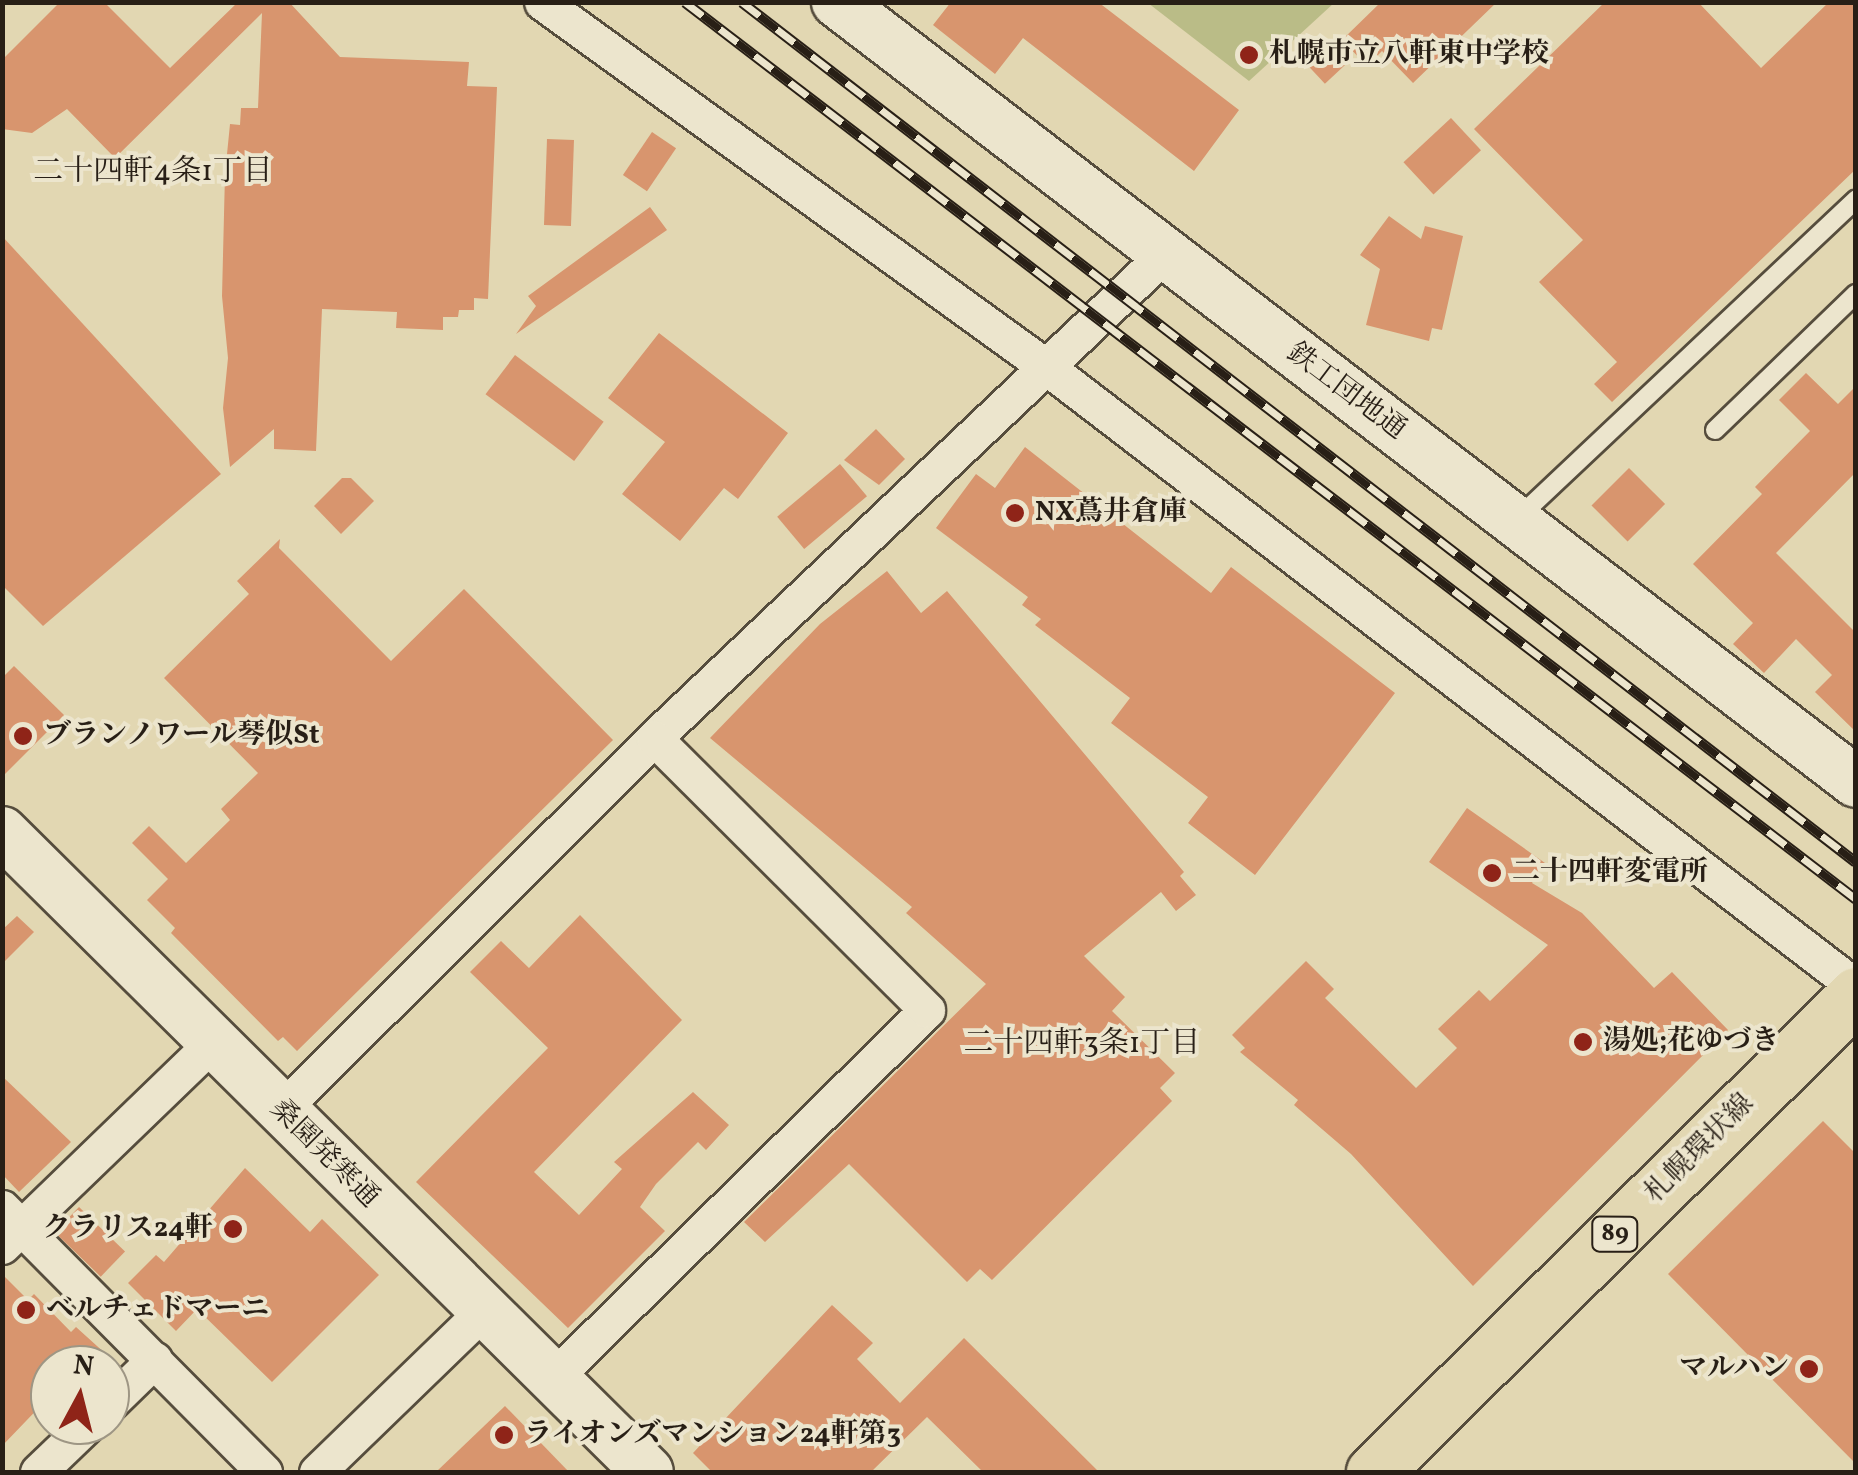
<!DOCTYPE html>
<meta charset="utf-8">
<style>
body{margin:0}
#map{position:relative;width:1858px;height:1475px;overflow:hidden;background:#e2d7b2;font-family:Vollkorn,"Noto Serif JP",serif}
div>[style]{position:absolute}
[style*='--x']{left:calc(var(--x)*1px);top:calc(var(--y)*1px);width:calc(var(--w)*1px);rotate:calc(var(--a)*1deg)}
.green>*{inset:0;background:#babc87}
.building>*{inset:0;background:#d8956e;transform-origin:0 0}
.roads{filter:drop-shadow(2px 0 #564d3d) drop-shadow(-2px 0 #564d3d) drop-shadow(0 2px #564d3d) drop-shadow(0 -2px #564d3d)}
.lane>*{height:18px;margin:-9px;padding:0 9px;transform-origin:9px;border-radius:9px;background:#ece5cd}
.street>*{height:35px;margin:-17.5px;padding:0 17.5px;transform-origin:17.5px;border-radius:17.5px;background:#ece5cd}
.secondary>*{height:50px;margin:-25px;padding:0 25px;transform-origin:25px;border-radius:25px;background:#ece5cd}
.primary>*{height:55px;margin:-27.5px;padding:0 27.5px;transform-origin:27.5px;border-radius:27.5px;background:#e2d7b2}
.rail>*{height:11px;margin-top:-5.5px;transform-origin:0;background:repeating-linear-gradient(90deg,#ece5cd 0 22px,#281f16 0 44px);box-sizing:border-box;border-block:2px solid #281f16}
.dots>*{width:28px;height:28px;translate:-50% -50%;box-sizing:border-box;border:5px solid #ece5cd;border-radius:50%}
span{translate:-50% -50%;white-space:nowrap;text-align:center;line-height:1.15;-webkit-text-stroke:8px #ece5cd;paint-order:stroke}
.shield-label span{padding:2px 8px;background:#ece5cd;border:2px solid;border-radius:8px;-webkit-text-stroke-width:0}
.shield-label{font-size:25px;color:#281f16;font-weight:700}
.poi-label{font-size:28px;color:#281f16;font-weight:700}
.left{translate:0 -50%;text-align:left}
.right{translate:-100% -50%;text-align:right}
.street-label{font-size:28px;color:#281f16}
.neighbourhood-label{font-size:30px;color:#281f16}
.frame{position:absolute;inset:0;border:5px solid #281f16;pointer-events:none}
.north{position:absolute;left:30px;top:1345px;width:100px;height:100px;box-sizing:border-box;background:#ece5cd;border:2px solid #9e9684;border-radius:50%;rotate:7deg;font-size:28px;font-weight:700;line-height:40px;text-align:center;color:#281f16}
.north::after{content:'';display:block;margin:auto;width:35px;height:45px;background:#8f2418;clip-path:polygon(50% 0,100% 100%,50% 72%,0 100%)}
</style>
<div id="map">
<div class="green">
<i style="clip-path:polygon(1148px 3px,1334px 3px,1249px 81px)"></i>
</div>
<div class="building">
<i style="clip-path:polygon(60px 2px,104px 2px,170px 68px,238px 2px,289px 2px,340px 57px,469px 62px,467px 86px,497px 87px,488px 299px,474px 298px,474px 310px,459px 310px,458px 317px,443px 317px,443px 330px,396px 328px,397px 312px,322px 309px,316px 451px,274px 449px,274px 429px,230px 467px,223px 408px,228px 358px,222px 296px,225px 174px,230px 124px,240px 125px,241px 108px,258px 108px,262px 13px,115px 158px,67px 109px,32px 133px,2px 129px,2px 60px)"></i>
<i style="clip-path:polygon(951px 2px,1098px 2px,1239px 110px,1194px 171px,1023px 38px,995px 74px,933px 25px)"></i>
<i style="clip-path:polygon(1381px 2px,1497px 2px,1413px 83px,1382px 51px,1367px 66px,1342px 40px)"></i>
<i style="clip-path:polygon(1605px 2px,1698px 2px,1761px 68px,1829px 2px,1856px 2px,1856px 169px,1612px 402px,1594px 384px,1617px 362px,1539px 282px,1583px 240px,1474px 129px)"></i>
<i style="left:1332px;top:43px;width:25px;height:33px;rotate:47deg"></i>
<i style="left:1451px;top:118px;width:44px;height:65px;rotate:47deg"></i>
<i style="left:652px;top:132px;width:29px;height:52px;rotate:34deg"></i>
<i style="left:547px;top:139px;width:27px;height:86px;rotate:2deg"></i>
<i style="clip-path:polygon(650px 207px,667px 230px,516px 334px,536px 306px,528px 296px)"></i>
<i style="clip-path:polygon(1389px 216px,1421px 239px,1425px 226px,1463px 236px,1442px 330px,1432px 328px,1429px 341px,1366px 325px,1380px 269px,1360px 255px)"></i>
<i style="clip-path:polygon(2px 236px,221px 474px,43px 626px,2px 585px)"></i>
<i style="clip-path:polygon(659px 333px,788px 433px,738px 499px,724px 488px,680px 541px,622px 494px,665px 442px,608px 398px)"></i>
<i style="left:515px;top:355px;width:111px;height:49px;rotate:37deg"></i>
<i style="clip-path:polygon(1806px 373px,1838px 404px,1856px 386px,1856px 472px,1776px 553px,1856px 633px,1856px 732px,1815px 692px,1832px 675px,1796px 639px,1764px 673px,1733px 644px,1753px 623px,1693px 564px,1762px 494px,1755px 487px,1810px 431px,1779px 400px)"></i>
<i style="clip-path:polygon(876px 429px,905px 459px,879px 485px,844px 460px)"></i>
<i style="clip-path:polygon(1025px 447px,1211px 593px,1231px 567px,1395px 693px,1255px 875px,1188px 823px,1208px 797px,1111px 723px,1130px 698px,1035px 625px,1041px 619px,1022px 605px,1028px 597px,936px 528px,976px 474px,995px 488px)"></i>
<i style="left:840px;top:464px;width:42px;height:82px;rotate:50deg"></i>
<i style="left:1629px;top:468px;width:51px;height:53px;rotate:45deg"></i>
<i style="clip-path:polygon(342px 478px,351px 478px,374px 501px,341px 534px,314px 506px)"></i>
<i style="clip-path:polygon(280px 539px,279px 548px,391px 661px,464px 589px,613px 740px,297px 1051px,283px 1037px,278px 1041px,171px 933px,175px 928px,147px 900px,168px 879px,132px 843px,149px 826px,186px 863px,230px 820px,221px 809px,258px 773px,164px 678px,249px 594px,237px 581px)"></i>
<i style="clip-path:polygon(887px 571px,921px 613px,947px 591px,1184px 872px,1180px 876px,1196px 895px,1176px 911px,1161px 892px,1084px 956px,1125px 997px,1112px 1011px,1175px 1073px,1160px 1088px,1172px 1101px,992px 1280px,980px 1269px,967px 1282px,849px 1164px,765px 1242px,744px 1222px,986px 984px,906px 913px,912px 907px,710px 738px,820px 624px)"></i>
<i style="clip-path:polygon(14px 666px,64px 715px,2px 777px,2px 678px)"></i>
<i style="clip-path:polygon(1467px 808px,1545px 863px,1532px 883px,1582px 913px,1654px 988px,1672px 972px,1728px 1030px,1473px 1286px,1351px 1154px,1294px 1105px,1298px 1100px,1240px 1052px,1245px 1048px,1232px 1035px,1306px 961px,1334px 989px,1325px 998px,1416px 1088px,1457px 1048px,1438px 1029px,1479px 990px,1490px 1001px,1548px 945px,1429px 862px)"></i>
<i style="clip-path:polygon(580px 915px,682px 1020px,534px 1172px,579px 1215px,622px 1169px,614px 1162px,693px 1092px,729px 1125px,706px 1150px,698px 1142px,656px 1184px,640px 1207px,665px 1231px,568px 1328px,416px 1182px,548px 1048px,470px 972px,501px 941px,529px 968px)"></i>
<i style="clip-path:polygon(17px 916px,34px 932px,2px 964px,2px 930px)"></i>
<i style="clip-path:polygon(2px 1076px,71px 1142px,19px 1192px,2px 1174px)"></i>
<i style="clip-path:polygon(1823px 1121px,1856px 1154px,1856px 1464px,1668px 1274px)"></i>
<i style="clip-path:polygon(245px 1168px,310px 1232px,322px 1219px,379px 1275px,272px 1382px,197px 1309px,176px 1331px,128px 1283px,156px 1255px,164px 1262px)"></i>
<i style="left:79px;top:1207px;width:64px;height:35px;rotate:44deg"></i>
<i style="clip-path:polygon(2px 1274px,28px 1300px,34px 1294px,71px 1332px,76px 1327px,118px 1365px,50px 1365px,50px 1396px,2px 1446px)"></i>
<i style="clip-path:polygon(832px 1305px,873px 1343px,857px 1359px,900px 1403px,964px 1338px,1099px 1472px,983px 1472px,927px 1417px,871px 1472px,712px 1472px,693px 1453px)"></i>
<i style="clip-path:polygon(505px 1406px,569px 1472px,436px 1472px)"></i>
</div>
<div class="roads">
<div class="lane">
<i style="--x:1715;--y:430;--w:196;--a:-44"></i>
<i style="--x:1519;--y:517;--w:463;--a:-43.3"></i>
</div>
<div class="street">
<i style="--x:542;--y:2;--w:626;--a:35.9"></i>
<i style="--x:1049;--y:369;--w:1016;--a:37.44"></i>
<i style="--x:280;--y:1111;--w:528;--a:-44.92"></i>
<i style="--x:654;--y:738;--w:704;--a:-43.45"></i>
<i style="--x:2;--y:1208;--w:372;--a:45.2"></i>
<i style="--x:2;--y:1246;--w:292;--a:-44"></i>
<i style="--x:552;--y:1379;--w:526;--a:-44.54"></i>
<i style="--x:927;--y:1010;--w:385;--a:-135.1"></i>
<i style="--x:110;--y:1403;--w:62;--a:-44.3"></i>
<i style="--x:38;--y:1472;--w:68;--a:-43.8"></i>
<i style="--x:317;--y:1472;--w:231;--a:-44.1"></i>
</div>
<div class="secondary">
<i style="--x:837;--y:2;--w:1283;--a:37.43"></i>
<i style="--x:2;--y:832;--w:909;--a:44.73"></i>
</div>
<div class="primary">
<i style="--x:1374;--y:1472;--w:678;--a:-44.7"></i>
</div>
</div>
<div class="rail">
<i style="--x:685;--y:2;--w:1475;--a:37.45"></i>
<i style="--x:742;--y:2;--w:1407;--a:37.67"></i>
</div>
<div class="dots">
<i style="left:1249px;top:55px;background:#8f2418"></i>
<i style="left:1015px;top:513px;background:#8f2418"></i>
<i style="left:23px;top:736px;background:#8f2418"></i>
<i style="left:1492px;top:873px;background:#8f2418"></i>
<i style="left:1583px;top:1042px;background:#8f2418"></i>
<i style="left:233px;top:1229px;background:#8f2418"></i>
<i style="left:26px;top:1310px;background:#8f2418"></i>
<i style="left:1809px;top:1369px;background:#8f2418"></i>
<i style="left:504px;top:1435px;background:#8f2418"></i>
</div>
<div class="shield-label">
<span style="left:1615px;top:1234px">89</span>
</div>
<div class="poi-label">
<span class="left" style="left:1269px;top:55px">札幌市立八軒東中学校</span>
<span class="left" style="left:1035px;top:513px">NX蔦井倉庫</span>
<span class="left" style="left:43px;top:736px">ブランノワール琴似St</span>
<span class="left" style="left:1512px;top:873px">二十四軒変電所</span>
<span class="left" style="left:1603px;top:1042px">湯処;花ゆづき</span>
<span class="right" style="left:213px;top:1229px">クラリス24軒</span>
<span class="left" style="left:46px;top:1310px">ベルチェドマーニ</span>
<span class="right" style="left:1789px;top:1369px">マルハン</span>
<span class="left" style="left:524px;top:1435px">ライオンズマンション24軒第3</span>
</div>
<div class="street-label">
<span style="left:1346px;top:392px;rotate:37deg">鉄工団地通</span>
<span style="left:1700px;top:1149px;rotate:-45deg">札幌環状線</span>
<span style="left:324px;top:1154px;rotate:45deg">桑園発寒通</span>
</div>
<div class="neighbourhood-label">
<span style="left:153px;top:172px">二十四軒4条1丁目</span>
<span style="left:1082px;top:1044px">二十四軒3条1丁目</span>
</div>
<div class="frame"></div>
<div class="north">N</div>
</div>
